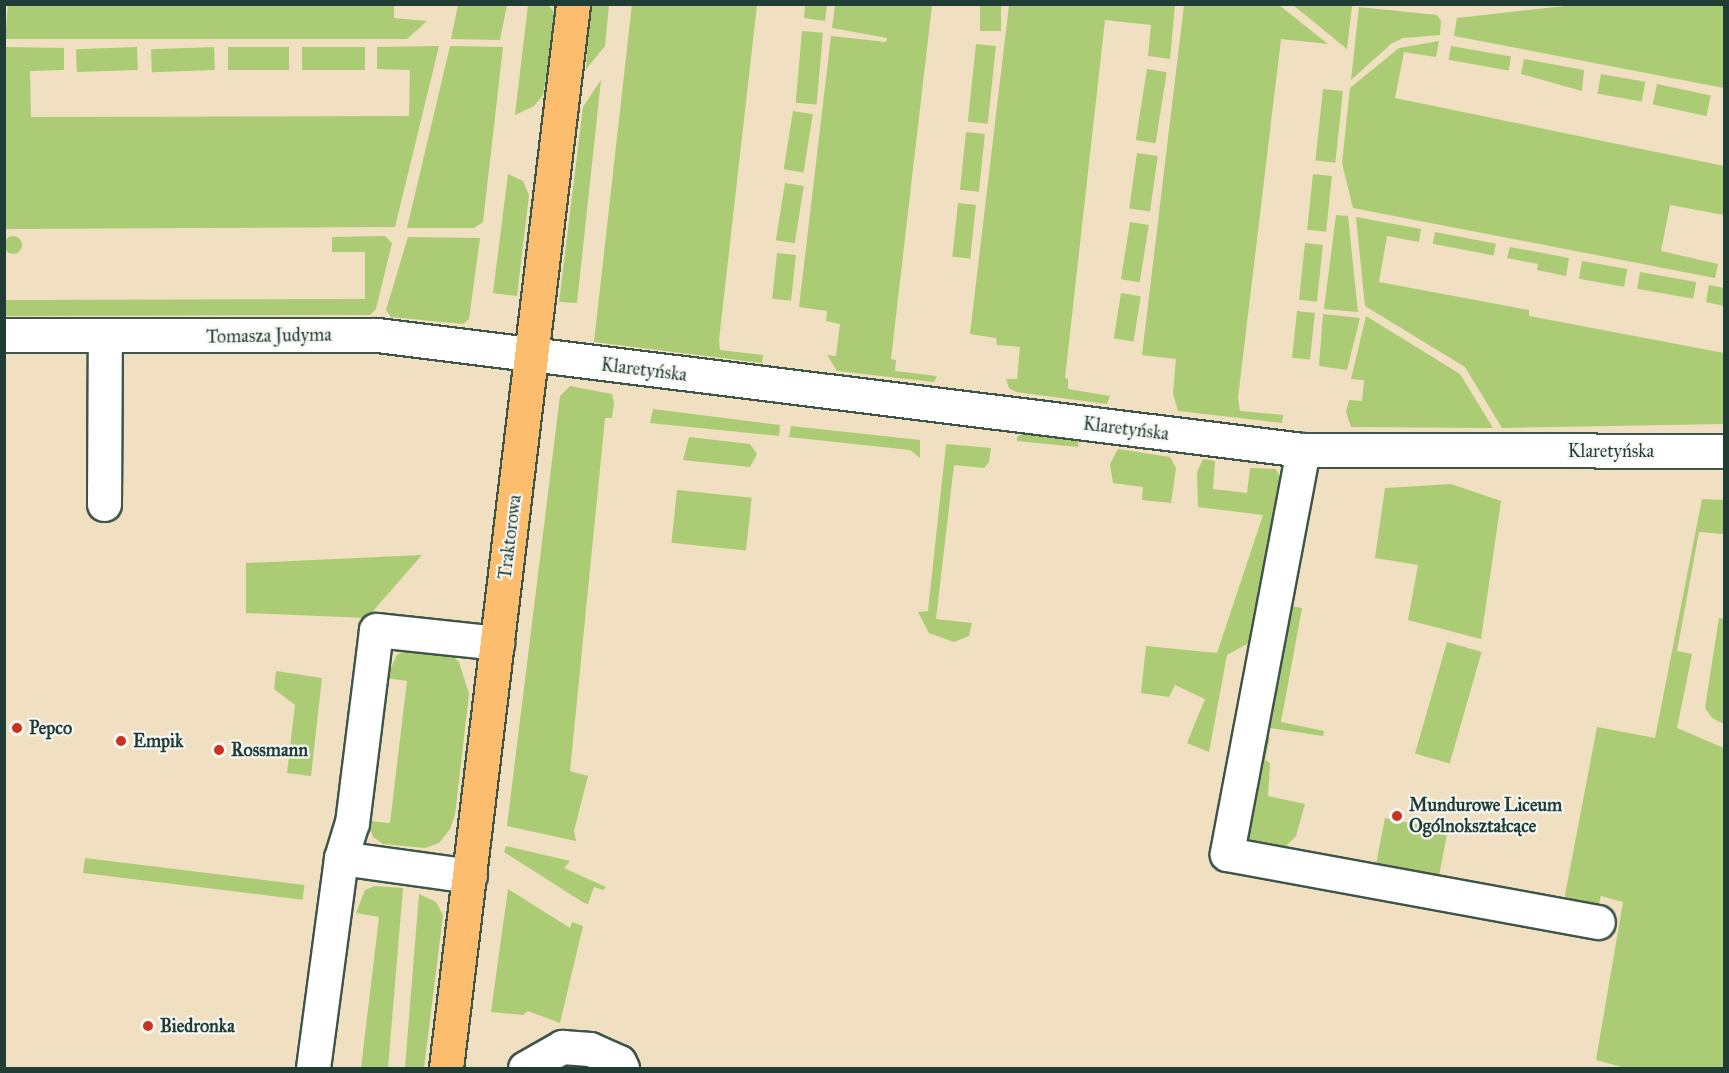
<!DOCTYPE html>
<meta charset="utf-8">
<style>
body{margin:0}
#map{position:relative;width:1729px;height:1073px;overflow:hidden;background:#f0dfc1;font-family:"IM FELL Great Primer",serif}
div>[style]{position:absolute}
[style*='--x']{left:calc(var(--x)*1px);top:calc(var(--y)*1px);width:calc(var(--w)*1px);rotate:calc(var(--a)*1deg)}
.green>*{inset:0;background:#abcc74;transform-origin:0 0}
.round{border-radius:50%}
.roads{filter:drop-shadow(2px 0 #3e5549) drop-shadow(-2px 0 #3e5549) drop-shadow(0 2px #3e5549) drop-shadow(0 -2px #3e5549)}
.minor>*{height:33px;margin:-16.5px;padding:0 16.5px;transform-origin:16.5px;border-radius:16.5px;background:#fff}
.major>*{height:33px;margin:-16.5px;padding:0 16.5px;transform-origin:16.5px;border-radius:16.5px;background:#fcbd6f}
.dots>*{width:16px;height:16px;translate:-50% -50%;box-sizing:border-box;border:3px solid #f6f6f2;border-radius:50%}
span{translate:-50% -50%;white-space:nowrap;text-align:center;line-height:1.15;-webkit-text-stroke:4.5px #f6f6f2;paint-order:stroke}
.street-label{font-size:18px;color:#1f3d34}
.poi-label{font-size:18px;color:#1f3d34;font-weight:700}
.left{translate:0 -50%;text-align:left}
.frame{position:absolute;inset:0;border:6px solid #1f3d34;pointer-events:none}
</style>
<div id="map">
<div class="green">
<i style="clip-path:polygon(8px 4px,394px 4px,394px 18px,427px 21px,407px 39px,5px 39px)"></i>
<i style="clip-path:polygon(632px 4px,757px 5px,719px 340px,720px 350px,763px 355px,762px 363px,594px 342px)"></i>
<i style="clip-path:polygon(458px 5px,507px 5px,500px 40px,451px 39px)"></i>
<i style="clip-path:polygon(528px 5px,548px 5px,555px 13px,551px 49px,543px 95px,534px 106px,515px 115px)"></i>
<i style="clip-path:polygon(590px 5px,609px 5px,605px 46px,586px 69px)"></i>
<i style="clip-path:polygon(805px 5px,827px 5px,825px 21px,804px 18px)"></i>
<i style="clip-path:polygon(835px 5px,932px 5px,891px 359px,896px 360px,895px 371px,937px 376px,934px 382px,837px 371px,827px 355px,836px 356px,840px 324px,826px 321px,827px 311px,799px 307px,831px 36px,886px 42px,887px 38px,832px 28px)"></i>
<i style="left:980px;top:5px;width:21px;height:26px"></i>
<i style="clip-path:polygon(1009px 5px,1175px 5px,1170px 59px,1148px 56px,1151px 25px,1105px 20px,1065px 378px,1068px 379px,1068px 389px,1110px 396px,1107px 404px,1016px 392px,1009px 388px,1006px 379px,1017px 379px,1020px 347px,997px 345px,996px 338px,970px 334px)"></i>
<i style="clip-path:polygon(1184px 5px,1279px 5px,1328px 44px,1281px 39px,1238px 398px,1240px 411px,1283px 415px,1282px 423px,1178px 411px,1173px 393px,1176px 359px,1142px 355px)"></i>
<i style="clip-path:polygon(1293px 5px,1352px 6px,1347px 49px)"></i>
<i style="clip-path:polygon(1573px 5px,1724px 5px,1724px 88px,1454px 36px,1457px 18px)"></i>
<i style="clip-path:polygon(1359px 7px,1437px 15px,1441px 21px,1440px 35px,1403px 38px,1391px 44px,1351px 80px)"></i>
<i style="left:802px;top:31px;width:21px;height:72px;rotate:5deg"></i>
<i style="clip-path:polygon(1439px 41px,1436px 57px,1404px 52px,1395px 98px,1724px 166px,1724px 215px,1670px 205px,1661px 251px,1718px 264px,1715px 278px,1353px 208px,1342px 163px,1350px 88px,1399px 48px)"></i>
<i style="left:976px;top:44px;width:20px;height:78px;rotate:6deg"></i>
<i style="clip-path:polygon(439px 46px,395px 227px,5px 229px,5px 47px,64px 48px,64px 70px,30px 71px,31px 117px,409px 116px,410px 70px,377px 69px,377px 47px)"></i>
<i style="clip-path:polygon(450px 46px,503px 47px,483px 222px,474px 228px,407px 228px)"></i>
<i style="left:1451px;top:46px;width:61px;height:14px;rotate:10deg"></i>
<i style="left:137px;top:47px;width:23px;height:61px;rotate:88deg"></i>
<i style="left:214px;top:47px;width:23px;height:63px;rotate:88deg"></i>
<i style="left:228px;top:47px;width:61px;height:23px"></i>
<i style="left:302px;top:47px;width:63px;height:23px"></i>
<i style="clip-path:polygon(1524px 59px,1584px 70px,1582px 91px,1521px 74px)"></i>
<i style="left:1147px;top:69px;width:20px;height:72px;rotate:9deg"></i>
<i style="left:1601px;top:74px;width:45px;height:20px;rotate:10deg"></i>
<i style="clip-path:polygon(601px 80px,577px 303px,559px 302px,583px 107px)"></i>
<i style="left:1657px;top:84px;width:55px;height:21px;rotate:12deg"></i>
<i style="left:1323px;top:89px;width:20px;height:72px;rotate:6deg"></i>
<i style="left:793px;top:111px;width:20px;height:59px;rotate:9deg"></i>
<i style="left:966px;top:132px;width:19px;height:58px;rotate:6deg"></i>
<i style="left:1137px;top:153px;width:21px;height:56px;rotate:8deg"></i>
<i style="clip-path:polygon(508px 174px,523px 181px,529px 195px,517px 296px,493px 293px)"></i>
<i style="left:1313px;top:174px;width:19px;height:56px;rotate:6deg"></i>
<i style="left:785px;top:183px;width:19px;height:58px;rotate:9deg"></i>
<i style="left:958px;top:203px;width:18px;height:54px;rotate:6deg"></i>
<i style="clip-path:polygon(1336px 215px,1348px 216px,1358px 312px,1324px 309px)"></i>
<i style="clip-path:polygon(1356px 217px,1421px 229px,1419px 242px,1387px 236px,1379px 282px,1529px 310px,1529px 316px,1724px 353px,1724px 424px,1502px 428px,1465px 367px,1365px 306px)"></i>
<i style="left:1130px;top:222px;width:19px;height:58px;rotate:9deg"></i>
<i style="left:1435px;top:232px;width:62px;height:12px;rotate:11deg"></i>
<i class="round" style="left:4px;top:236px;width:18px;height:18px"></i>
<i style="clip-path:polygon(385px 236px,392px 243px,376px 309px,370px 315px,5px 316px,5px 300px,365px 299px,365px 252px,332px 252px,332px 237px)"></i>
<i style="clip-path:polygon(408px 237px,480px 238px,469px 319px,463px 324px,391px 317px,386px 310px)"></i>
<i style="left:1305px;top:243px;width:18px;height:57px;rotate:6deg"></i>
<i style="clip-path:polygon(1510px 247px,1569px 258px,1566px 276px,1537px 270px,1538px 264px,1507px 258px)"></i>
<i style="left:777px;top:253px;width:19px;height:46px;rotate:6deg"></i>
<i style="left:1582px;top:261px;width:46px;height:18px;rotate:10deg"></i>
<i style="left:1640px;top:272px;width:57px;height:17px;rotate:10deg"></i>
<i style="clip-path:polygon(1709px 285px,1724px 288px,1724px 306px,1706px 302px)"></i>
<i style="left:1121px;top:293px;width:20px;height:46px;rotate:9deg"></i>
<i style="left:1297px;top:311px;width:18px;height:47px;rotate:6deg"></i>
<i style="clip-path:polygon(1323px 314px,1360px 318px,1347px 370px,1319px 366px)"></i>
<i style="clip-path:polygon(1366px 316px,1460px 374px,1493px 428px,1351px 427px,1346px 412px,1349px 400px,1362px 401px,1364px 380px,1351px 379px)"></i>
<i style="clip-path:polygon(570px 386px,612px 394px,614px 403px,612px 418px,605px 418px,570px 771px,588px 776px,574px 831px,576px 841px,507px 826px,560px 396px)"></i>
<i style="clip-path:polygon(653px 409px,780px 425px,779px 436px,650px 423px)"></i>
<i style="clip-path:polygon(791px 426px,920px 440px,920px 458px,910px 450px,789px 437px)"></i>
<i style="clip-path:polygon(1032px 428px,1079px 434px,1078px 447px,1017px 441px,1017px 437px)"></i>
<i style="clip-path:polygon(689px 437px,750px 444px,757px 454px,750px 467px,683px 460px)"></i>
<i style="clip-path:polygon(946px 444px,991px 448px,989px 462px,984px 468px,954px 465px,936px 619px,972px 623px,969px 636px,954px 642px,929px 633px,918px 612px,928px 611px)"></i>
<i style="clip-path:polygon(1118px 449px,1170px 457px,1176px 468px,1171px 503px,1142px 500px,1143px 487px,1113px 483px,1110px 464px)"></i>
<i style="clip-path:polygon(1203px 459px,1215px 461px,1213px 489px,1247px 493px,1250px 468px,1276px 469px,1282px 482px,1254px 640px,1227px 655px,1209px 752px,1187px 743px,1205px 699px,1175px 685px,1169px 697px,1141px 693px,1146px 646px,1217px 653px,1263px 515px,1198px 507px,1197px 472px)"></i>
<i style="clip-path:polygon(1451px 484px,1501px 501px,1481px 639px,1408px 620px,1418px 565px,1375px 558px,1385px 488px)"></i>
<i style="left:677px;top:490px;width:75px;height:53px;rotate:6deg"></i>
<i style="clip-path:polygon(1702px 499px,1724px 500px,1724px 518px,1723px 534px,1699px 532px,1677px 651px,1692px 654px,1677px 728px,1724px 748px,1724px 1068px,1625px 1068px,1596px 1060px,1623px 902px,1601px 896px,1597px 910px,1571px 904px,1565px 895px,1597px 727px,1655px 738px)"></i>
<i style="clip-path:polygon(422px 555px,367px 618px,246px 613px,246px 563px)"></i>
<i style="clip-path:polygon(1285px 605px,1302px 608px,1281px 722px,1324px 731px,1323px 736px,1264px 727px)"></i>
<i style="clip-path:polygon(1719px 618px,1724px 619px,1724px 724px,1712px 718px,1705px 708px)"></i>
<i style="left:1447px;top:642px;width:36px;height:116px;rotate:16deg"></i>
<i style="clip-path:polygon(405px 650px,451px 655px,459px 662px,469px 694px,455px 815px,450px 829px,439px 843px,425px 848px,383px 844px,373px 837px,368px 821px,390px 823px,407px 681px,386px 678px,397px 655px)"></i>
<i style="clip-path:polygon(276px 671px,322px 678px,311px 776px,287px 773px,295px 705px,274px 689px)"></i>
<i style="clip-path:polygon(1261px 735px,1270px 738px,1265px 760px,1270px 763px,1268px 796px,1305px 804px,1296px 836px,1284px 848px,1236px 840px)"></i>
<i style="left:1385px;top:818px;width:64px;height:52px;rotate:11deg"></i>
<i style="clip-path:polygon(506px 846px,570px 861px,564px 868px,606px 887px,603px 890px,594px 887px,588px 904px,584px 903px,504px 852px)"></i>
<i style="left:85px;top:858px;width:221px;height:15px;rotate:7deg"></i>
<i style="clip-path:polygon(375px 886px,403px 888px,388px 1068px,361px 1068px,379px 917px,356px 913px,365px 890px)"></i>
<i style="clip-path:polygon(508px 889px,570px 928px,572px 922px,583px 926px,560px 1023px,528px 1011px,523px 1015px,491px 1012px)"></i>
<i style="clip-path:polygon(419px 894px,436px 902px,443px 915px,424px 1068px,405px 1068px)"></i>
</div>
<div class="roads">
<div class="minor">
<i style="--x:4;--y:335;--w:373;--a:0"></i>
<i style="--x:377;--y:335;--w:933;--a:7.08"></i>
<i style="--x:1303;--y:450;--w:421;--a:0.1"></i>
<i style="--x:1303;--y:450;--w:411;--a:100.7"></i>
<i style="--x:1227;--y:854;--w:377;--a:10.4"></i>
<i style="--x:104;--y:504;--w:167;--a:-89.7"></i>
<i style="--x:341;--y:858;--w:130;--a:7.9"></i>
<i style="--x:313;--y:1068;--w:212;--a:-82.4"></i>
<i style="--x:341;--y:858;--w:37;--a:-73"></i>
<i style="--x:352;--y:823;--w:194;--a:-82.9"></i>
<i style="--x:376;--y:630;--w:122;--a:6.1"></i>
<i style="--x:525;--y:1068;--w:43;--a:-29.6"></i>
<i style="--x:562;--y:1047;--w:28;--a:4"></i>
<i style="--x:590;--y:1049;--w:32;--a:24"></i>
<i style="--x:619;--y:1062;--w:7;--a:63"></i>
</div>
<div class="major">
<i style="--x:446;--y:1068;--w:1072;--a:-83.19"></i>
</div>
</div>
<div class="dots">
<i style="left:17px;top:728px;background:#c8321e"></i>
<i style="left:121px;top:741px;background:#c8321e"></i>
<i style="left:219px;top:750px;background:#c8321e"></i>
<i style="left:1397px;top:816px;background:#c8321e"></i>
<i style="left:148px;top:1026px;background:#c8321e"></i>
</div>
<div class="street-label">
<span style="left:269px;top:336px;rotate:-1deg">Tomasza Judyma</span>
<span style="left:644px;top:370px;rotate:7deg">Klaretyńska</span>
<span style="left:1126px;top:429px;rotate:7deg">Klaretyńska</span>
<span style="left:1611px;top:451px">Klaretyńska</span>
<span style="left:510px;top:537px;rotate:-83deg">Traktorowa</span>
</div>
<div class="poi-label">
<span class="left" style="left:29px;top:728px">Pepco</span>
<span class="left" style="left:133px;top:741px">Empik</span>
<span class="left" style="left:231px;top:750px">Rossmann</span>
<span class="left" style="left:1409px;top:816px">Mundurowe Liceum<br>Ogólnokształcące</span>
<span class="left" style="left:160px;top:1026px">Biedronka</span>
</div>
<div class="frame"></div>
</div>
